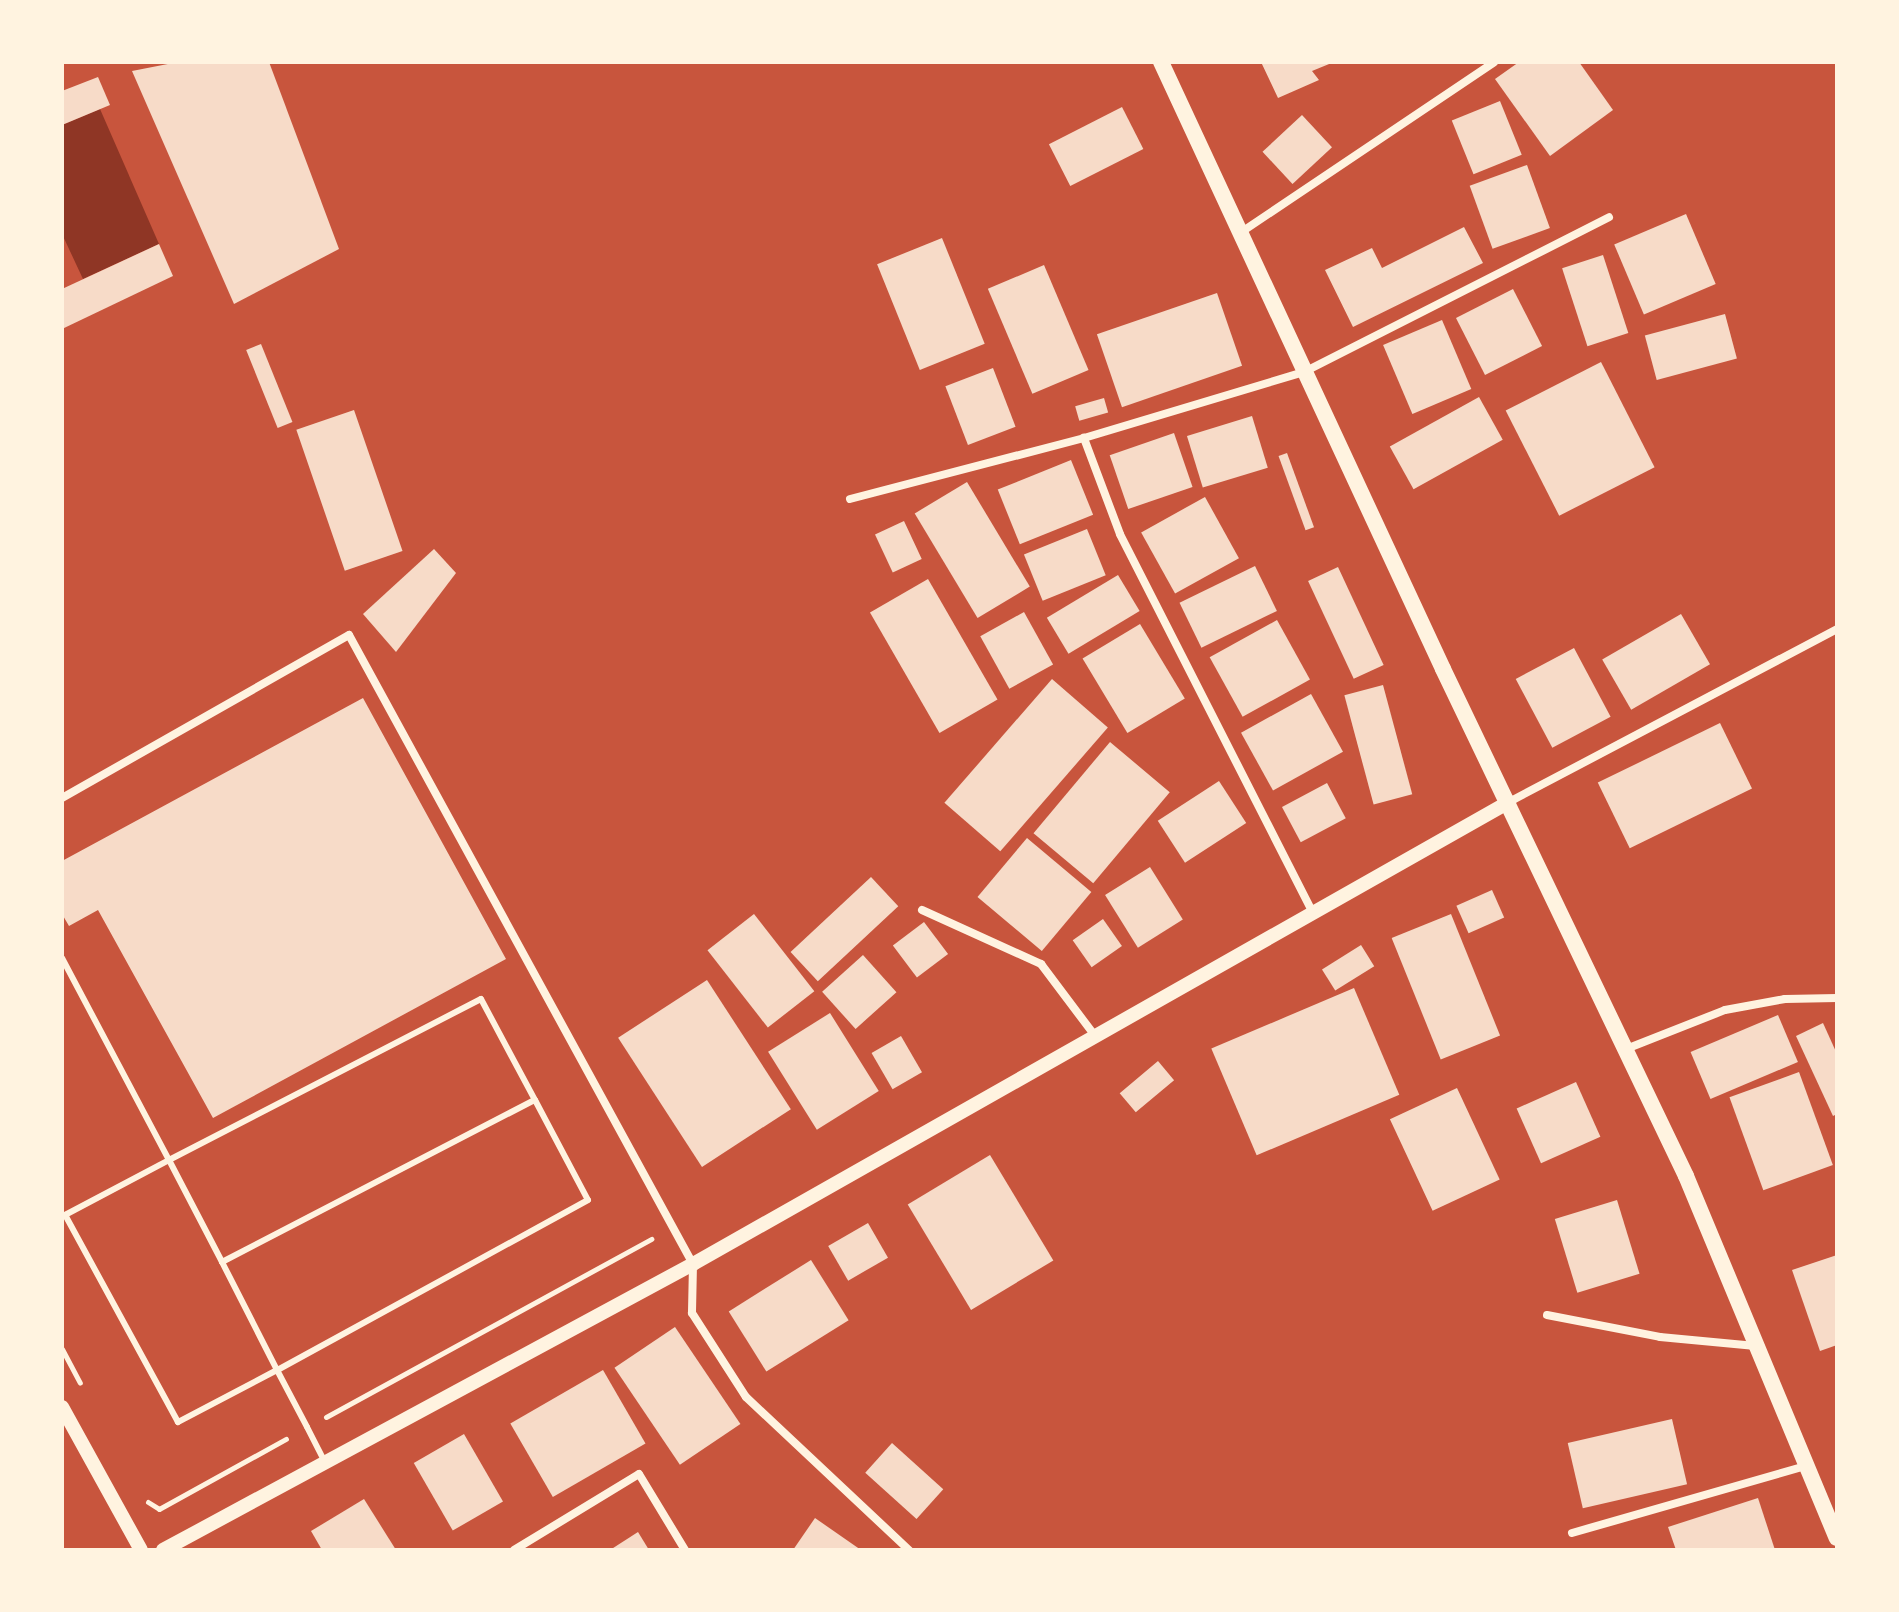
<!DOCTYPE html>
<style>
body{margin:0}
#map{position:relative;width:1899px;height:1612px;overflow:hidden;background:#c8553d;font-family:"IBM Plex Sans",sans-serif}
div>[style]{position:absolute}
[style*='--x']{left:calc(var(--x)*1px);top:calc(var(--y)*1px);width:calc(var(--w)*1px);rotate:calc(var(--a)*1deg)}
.water>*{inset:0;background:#8f3625}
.building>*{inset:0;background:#f7dbc8;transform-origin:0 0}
.path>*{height:5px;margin:-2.5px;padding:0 2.5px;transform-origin:2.5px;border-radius:2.5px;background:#fff3e0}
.service>*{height:6px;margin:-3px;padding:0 3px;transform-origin:3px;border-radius:3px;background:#fff3e0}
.minor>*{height:8px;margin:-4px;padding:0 4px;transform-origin:4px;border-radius:4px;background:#fff3e0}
.tertiary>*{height:14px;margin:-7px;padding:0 7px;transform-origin:7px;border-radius:7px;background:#fff3e0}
.secondary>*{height:16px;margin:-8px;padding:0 8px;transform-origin:8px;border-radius:8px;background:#fff3e0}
span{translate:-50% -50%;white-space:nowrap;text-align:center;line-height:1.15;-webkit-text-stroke:6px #fff3e0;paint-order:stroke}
.frame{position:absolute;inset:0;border:64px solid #fff3e0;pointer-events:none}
</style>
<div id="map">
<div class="water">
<i style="clip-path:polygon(100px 109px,159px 244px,83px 279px,62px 234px,62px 125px)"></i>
</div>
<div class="building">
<i style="clip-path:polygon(178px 62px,269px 62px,339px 249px,234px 304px,132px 71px)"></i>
<i style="clip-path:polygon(1261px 62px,1334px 62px,1312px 71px,1319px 80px,1278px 98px)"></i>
<i style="clip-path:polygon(1519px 62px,1579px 62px,1613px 110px,1550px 156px,1495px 79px)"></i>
<i style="clip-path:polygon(98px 77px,110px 105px,62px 125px,62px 91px)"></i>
<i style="left:1500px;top:101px;width:58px;height:52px;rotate:68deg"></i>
<i style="left:1122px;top:107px;width:47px;height:82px;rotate:63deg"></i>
<i style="left:1302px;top:115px;width:44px;height:54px;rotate:47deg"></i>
<i style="left:1527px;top:165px;width:67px;height:61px;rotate:70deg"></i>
<i style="left:1686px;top:214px;width:76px;height:78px;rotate:67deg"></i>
<i style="clip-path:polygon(1464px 227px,1483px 263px,1353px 327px,1325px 270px,1372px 248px,1382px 268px)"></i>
<i style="left:942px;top:238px;width:114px;height:70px;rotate:68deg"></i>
<i style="clip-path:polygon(159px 244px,173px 276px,62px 329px,62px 289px)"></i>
<i style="left:1603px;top:255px;width:82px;height:43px;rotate:72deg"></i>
<i style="left:1044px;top:265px;width:114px;height:61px;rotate:67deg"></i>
<i style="left:1513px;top:289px;width:64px;height:64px;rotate:63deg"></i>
<i style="left:1217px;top:293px;width:77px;height:127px;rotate:71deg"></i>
<i style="left:1725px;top:314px;width:46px;height:83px;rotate:75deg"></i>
<i style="left:1442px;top:320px;width:75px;height:64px;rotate:67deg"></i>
<i style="left:261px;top:344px;width:84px;height:16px;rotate:68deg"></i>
<i style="left:1601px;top:362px;width:118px;height:107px;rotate:63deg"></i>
<i style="left:993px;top:368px;width:63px;height:51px;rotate:69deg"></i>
<i style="left:1479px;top:397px;width:49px;height:102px;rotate:61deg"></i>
<i style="left:1104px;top:398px;width:15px;height:30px;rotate:74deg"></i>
<i style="left:354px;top:410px;width:149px;height:61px;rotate:71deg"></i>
<i style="left:1252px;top:416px;width:54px;height:68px;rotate:73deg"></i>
<i style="left:1174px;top:433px;width:57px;height:68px;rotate:71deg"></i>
<i style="left:1287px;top:453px;width:79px;height:9px;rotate:70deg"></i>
<i style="left:1071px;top:460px;width:59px;height:79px;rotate:68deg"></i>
<i style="left:967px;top:482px;width:122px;height:61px;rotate:59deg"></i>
<i style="left:1205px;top:497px;width:70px;height:73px;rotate:61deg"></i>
<i style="left:904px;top:521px;width:42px;height:32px;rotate:65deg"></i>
<i style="left:1087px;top:529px;width:50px;height:68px;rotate:68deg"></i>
<i style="clip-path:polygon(434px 549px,456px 573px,396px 652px,363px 614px)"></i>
<i style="left:1255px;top:566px;width:50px;height:84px;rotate:64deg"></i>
<i style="left:1338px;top:567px;width:108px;height:33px;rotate:65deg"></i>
<i style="left:1118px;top:575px;width:42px;height:83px;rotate:59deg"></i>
<i style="left:928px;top:579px;width:139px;height:67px;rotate:60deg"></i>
<i style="left:1024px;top:612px;width:60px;height:50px;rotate:61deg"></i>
<i style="left:1681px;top:614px;width:58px;height:91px;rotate:60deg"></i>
<i style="left:1277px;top:620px;width:68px;height:77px;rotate:61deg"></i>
<i style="left:1140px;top:624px;width:87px;height:67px;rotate:59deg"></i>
<i style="left:1574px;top:648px;width:78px;height:66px;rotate:62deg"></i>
<i style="left:1052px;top:679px;width:74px;height:164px;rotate:41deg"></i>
<i style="left:1383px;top:685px;width:113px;height:40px;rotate:75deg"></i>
<i style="left:1311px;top:694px;width:66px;height:80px;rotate:61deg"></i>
<i style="clip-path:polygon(363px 698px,506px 959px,213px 1118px,98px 910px,69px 926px,62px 914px,62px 861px)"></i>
<i style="left:1720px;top:723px;width:73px;height:136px;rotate:64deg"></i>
<i style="left:1110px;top:742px;width:78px;height:119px;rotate:40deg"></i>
<i style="left:1219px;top:781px;width:50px;height:73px;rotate:57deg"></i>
<i style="left:1327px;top:783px;width:40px;height:51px;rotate:62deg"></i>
<i style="left:1027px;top:838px;width:84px;height:77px;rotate:40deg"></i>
<i style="left:1150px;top:867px;width:62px;height:53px;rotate:58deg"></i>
<i style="left:871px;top:877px;width:40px;height:110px;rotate:47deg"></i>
<i style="left:1492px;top:890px;width:30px;height:39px;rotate:66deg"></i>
<i style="left:754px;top:914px;width:98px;height:59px;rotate:52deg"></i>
<i style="left:1451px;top:914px;width:131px;height:64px;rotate:68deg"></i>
<i style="left:1103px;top:919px;width:33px;height:37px;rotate:55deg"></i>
<i style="left:924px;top:922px;width:40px;height:39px;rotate:53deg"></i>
<i style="left:1361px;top:945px;width:25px;height:46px;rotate:58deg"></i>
<i style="left:863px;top:955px;width:50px;height:55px;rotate:48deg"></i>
<i style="left:707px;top:980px;width:154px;height:106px;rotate:57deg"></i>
<i style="left:1354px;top:988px;width:116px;height:155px;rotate:67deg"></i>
<i style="left:830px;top:1013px;width:92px;height:73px;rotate:58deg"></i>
<i style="left:1778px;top:1015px;width:51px;height:95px;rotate:67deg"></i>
<i style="clip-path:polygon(1823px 1023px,1837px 1054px,1837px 1114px,1833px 1116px,1796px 1036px)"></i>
<i style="left:901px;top:1036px;width:42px;height:34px;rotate:60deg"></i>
<i style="left:1158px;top:1061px;width:25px;height:50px;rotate:50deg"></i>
<i style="left:1799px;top:1072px;width:99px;height:74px;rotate:70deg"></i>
<i style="left:1576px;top:1082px;width:60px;height:65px;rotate:66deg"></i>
<i style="left:1457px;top:1088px;width:101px;height:74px;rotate:65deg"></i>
<i style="left:990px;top:1155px;width:123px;height:96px;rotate:59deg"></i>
<i style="left:1617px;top:1200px;width:77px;height:65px;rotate:73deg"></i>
<i style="left:868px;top:1223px;width:40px;height:46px;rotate:60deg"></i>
<i style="clip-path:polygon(1837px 1255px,1837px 1345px,1820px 1351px,1792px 1270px)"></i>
<i style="left:811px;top:1260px;width:71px;height:97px;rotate:58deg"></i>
<i style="left:675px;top:1327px;width:117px;height:73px;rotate:56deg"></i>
<i style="left:603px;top:1370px;width:85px;height:107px;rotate:60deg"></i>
<i style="left:1672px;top:1419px;width:67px;height:107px;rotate:77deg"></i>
<i style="left:464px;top:1434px;width:78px;height:58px;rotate:60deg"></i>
<i style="left:892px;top:1443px;width:69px;height:40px;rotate:42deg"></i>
<i style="clip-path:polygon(1758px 1498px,1775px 1550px,1676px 1550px,1668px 1527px)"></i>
<i style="clip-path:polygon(364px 1499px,396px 1550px,322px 1550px,311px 1531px)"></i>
<i style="clip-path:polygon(815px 1518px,861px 1550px,793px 1550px)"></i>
<i style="clip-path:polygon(638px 1532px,649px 1550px,610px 1550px)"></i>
</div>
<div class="path">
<i style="--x:62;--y:1349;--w:38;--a:62"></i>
<i style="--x:326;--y:1417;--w:371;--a:-28.7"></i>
<i style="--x:148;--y:1502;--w:13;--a:32"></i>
<i style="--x:159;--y:1509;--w:145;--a:-28.9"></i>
</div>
<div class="service">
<i style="--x:62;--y:958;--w:229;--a:62.1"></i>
<i style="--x:169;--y:1160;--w:351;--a:-27.3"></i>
<i style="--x:481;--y:999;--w:115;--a:61.9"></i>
<i style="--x:222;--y:1262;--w:352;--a:-27.4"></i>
<i style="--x:535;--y:1100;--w:113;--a:62.1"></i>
<i style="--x:588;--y:1200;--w:354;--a:151.3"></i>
<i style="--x:277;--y:1370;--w:112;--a:152.3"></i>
<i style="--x:178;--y:1422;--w:236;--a:-118.6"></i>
<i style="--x:65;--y:1215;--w:118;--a:-27.9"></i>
<i style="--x:169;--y:1160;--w:115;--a:62.5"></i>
<i style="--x:222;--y:1262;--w:121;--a:63"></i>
<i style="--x:277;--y:1370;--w:64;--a:62.2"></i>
<i style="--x:307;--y:1427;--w:39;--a:63"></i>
</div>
<div class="minor">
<i style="--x:1240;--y:233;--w:306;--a:-33.9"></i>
<i style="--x:850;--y:499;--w:242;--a:-14.6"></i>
<i style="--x:62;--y:798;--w:330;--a:-29.6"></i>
<i style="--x:349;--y:635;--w:717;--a:61.33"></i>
<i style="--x:693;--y:1264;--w:49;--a:91.2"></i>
<i style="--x:692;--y:1313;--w:100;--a:57.3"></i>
<i style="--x:746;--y:1397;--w:224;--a:43.2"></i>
<i style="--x:1509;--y:802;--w:371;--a:-27.8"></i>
<i style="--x:922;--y:910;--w:131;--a:24.4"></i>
<i style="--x:1041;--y:964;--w:90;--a:53.1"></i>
<i style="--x:1313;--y:913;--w:425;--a:-117"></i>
<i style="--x:1120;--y:534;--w:103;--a:-110.6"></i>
<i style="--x:1084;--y:438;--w:230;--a:-16.7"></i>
<i style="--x:1304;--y:372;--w:342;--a:-26.9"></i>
<i style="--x:1626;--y:1049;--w:106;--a:-21.5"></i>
<i style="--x:1725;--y:1010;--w:61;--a:-10.4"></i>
<i style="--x:1785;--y:999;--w:52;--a:-1.1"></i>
<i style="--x:1547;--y:1315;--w:115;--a:11"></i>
<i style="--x:1660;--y:1337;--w:96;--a:5.4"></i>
<i style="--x:1572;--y:1533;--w:243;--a:-16"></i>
<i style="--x:514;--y:1550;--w:146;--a:-31.3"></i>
<i style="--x:639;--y:1474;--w:89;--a:58.8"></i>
</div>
<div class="tertiary">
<i style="--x:62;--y:1407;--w:163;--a:61.1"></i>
<i style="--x:163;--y:1550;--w:602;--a:-28.35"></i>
<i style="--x:693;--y:1264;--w:938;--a:-29.52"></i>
</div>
<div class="secondary">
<i style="--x:1161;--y:62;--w:669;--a:65.08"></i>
<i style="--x:1443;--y:669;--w:562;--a:64.39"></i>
<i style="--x:1686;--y:1176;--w:392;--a:67.4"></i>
</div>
<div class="frame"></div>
</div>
